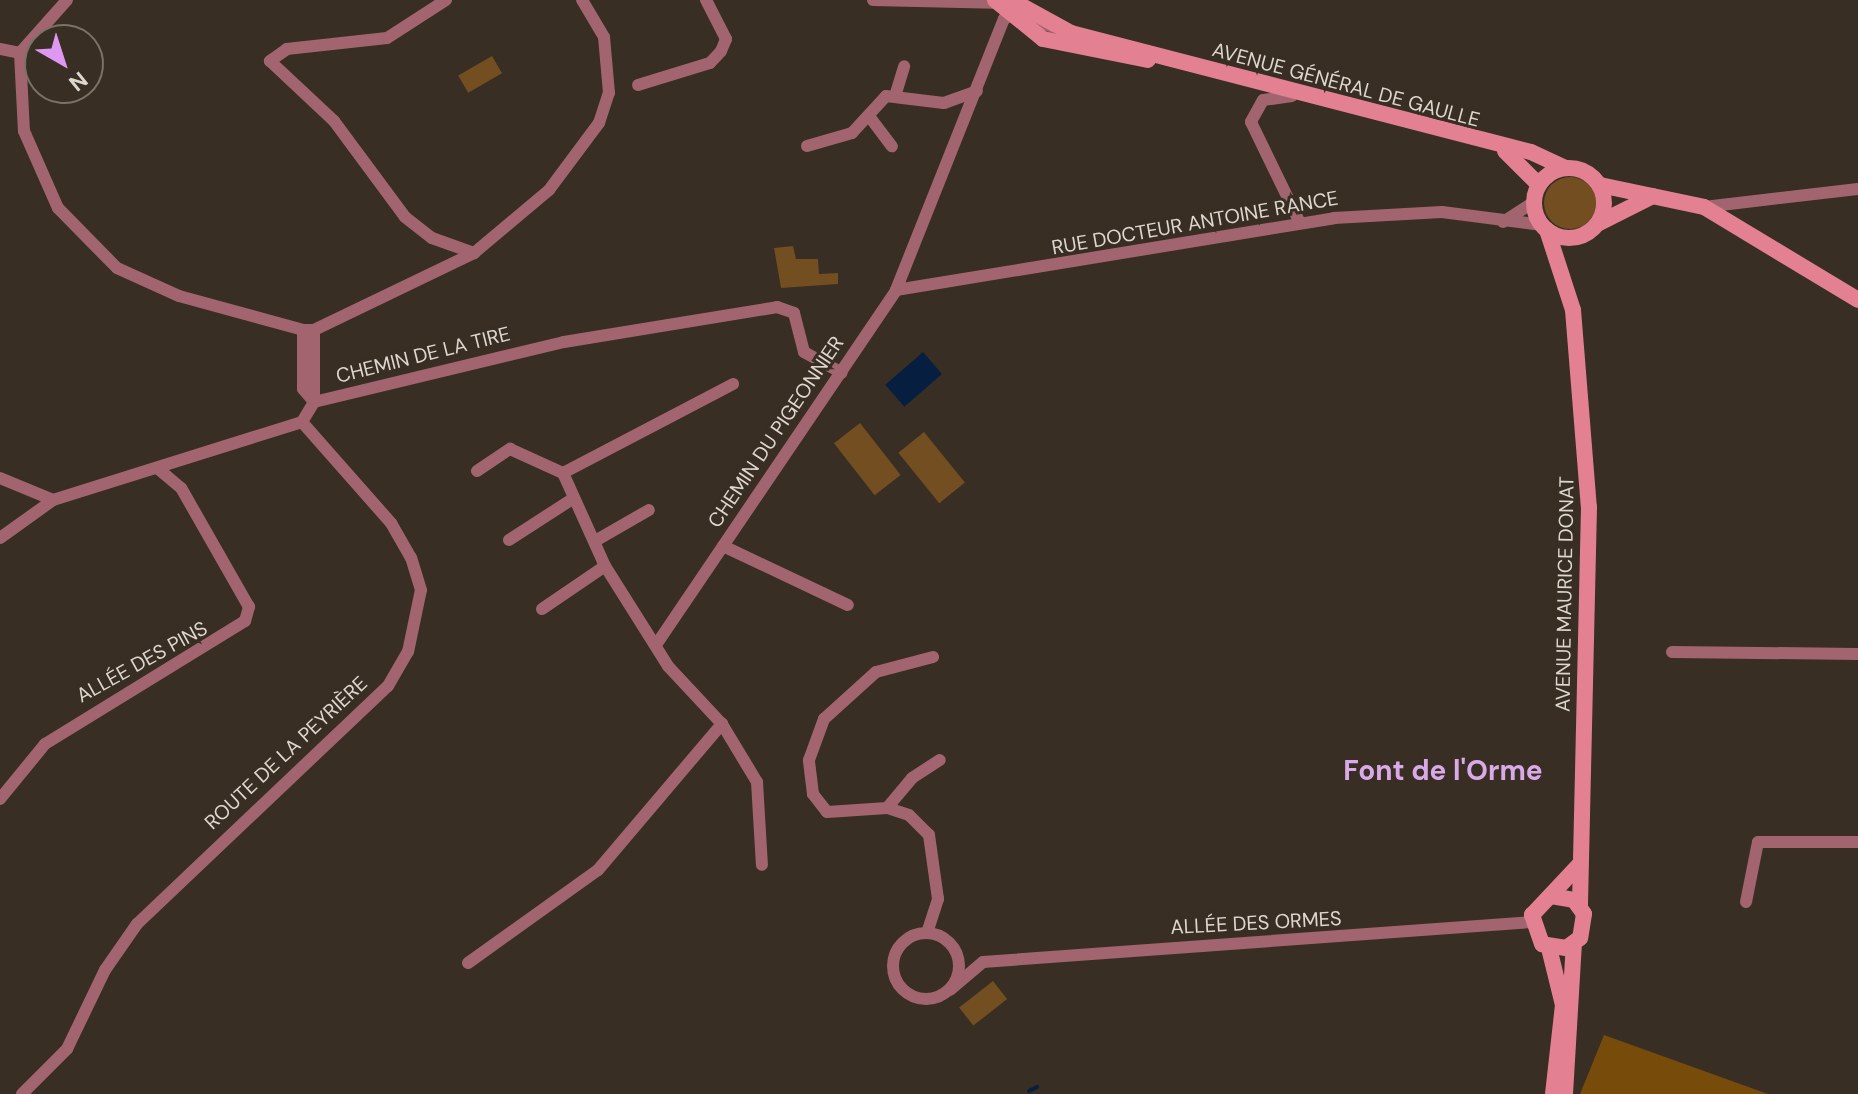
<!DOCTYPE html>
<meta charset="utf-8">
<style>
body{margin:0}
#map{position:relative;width:1858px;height:1094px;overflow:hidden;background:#382e23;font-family:"DM Sans",sans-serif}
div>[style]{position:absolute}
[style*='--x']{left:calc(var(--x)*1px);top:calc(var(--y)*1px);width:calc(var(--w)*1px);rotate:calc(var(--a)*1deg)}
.green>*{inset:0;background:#724e20;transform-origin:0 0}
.round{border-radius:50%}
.forest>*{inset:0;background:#774b0a}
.water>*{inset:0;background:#061f40;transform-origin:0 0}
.stream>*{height:4px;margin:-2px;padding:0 2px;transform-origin:2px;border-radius:2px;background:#061f40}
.street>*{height:12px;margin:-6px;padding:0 6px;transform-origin:6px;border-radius:6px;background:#a2656f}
.street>.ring{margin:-6px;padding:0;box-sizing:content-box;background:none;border:12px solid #a2656f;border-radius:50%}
.secondary>*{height:16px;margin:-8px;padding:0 8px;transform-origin:8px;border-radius:8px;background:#e38192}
.secondary>.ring{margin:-8px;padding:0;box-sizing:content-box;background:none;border:16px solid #e38192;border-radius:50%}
span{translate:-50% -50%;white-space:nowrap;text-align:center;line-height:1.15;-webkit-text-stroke:6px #382e23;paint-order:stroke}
.street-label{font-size:20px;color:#ded7d0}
.district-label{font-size:28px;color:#daaae8;font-weight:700}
.north{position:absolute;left:24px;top:24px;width:80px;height:80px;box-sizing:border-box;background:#382e23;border:2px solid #7a7268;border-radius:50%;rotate:141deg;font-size:22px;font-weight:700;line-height:32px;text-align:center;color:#ded7d0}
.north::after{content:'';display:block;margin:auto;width:28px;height:36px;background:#de98f2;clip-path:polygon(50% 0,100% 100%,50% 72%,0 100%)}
</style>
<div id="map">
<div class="green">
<i style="left:492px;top:56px;width:20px;height:39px;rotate:60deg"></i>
<i class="round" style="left:1544px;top:177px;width:52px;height:52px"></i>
<i style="clip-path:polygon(793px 246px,796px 259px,818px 259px,819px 274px,838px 273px,838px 284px,781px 288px,774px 248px)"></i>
<i style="left:860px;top:423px;width:66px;height:33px;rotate:52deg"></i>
<i style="left:924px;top:432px;width:65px;height:33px;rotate:51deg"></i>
<i style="left:993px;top:981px;width:23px;height:43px;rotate:52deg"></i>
</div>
<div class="forest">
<i style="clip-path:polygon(1604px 1035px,1768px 1094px,1580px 1094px)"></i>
</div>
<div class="water">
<i style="left:923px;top:352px;width:29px;height:50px;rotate:49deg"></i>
</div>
<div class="stream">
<i style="--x:1029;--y:1091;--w:9;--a:-27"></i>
</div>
<div class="street">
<i style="--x:67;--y:0;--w:71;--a:131.6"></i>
<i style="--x:20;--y:53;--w:78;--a:87.1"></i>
<i style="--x:24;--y:131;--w:84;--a:66.2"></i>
<i style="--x:58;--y:208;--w:84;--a:45.5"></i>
<i style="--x:117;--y:268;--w:68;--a:24.3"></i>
<i style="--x:179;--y:296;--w:129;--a:15.3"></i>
<i style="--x:446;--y:0;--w:70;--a:147.2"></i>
<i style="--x:387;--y:38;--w:101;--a:173.7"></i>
<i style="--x:287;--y:49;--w:21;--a:145"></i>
<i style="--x:270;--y:61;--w:88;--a:43.2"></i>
<i style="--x:334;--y:121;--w:119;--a:53.5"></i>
<i style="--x:405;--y:217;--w:34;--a:38"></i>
<i style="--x:432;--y:238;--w:45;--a:19.7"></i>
<i style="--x:873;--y:0;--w:132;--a:1.3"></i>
<i style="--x:0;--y:49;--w:20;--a:11"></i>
<i style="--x:638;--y:85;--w:75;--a:-17"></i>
<i style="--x:710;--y:63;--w:16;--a:-47"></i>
<i style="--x:721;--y:51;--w:13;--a:-67"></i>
<i style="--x:726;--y:39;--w:44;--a:-117.1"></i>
<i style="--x:896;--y:93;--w:28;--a:-73"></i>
<i style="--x:1292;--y:96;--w:29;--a:172"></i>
<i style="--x:1263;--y:100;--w:25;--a:119"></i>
<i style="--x:1251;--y:122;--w:112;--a:64.1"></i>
<i style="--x:869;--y:116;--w:38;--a:53"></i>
<i style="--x:807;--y:146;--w:47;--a:-16.1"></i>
<i style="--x:852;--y:133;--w:50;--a:-47.4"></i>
<i style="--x:886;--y:96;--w:58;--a:6.9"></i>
<i style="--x:944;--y:103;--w:35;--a:-20"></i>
<i style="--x:1704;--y:207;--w:155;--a:-6.7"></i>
<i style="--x:1503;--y:222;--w:37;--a:-33"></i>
<i style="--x:896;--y:290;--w:444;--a:-9.3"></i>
<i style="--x:1334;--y:218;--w:108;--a:-3.2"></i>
<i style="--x:1442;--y:212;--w:101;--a:7.4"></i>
<i style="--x:303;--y:330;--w:11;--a:0"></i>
<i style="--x:314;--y:330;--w:72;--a:90"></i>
<i style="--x:314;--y:402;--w:17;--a:-130"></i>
<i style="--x:303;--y:389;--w:59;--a:-90"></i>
<i style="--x:314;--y:330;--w:178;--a:-25.7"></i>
<i style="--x:474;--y:253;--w:98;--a:-40"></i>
<i style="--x:549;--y:190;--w:84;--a:-53.3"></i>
<i style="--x:599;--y:123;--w:32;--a:-72"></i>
<i style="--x:609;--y:93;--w:56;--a:-95.1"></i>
<i style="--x:604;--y:37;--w:43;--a:-120.7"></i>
<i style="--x:477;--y:471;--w:40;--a:-34"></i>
<i style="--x:510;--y:449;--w:58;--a:24.4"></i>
<i style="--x:0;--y:478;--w:57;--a:22.5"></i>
<i style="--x:53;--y:500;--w:261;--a:-17.4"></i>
<i style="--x:302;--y:422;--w:23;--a:-59"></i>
<i style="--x:314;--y:402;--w:257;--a:-13.5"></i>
<i style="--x:564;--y:342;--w:216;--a:-9.3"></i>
<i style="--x:777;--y:307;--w:18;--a:19"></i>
<i style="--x:794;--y:313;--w:40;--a:75.6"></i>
<i style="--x:804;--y:352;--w:43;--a:28.9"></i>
<i style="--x:0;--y:538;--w:65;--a:-35.6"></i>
<i style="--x:509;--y:540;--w:77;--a:-32.9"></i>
<i style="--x:595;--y:541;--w:62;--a:-29.9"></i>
<i style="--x:723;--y:546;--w:138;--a:25.3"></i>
<i style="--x:542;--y:609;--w:76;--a:-34.3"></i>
<i style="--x:656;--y:645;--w:429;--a:-55.9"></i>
<i style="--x:896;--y:290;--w:292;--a:-68.3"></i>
<i style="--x:1004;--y:19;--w:12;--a:-31"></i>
<i style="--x:1014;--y:13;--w:41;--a:19.7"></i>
<i style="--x:1672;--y:652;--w:186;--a:0.6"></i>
<i style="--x:722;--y:724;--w:68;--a:58.9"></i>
<i style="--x:757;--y:782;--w:83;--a:86.6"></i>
<i style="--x:0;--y:799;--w:71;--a:-50.7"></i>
<i style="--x:45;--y:744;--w:235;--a:-31.6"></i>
<i style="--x:245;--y:621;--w:15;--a:-74"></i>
<i style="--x:249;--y:607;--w:137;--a:-119.7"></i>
<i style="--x:181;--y:488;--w:30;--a:-140"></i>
<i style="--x:887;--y:808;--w:39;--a:-50"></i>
<i style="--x:912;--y:778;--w:33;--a:-33"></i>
<i style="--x:1746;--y:902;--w:61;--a:-78.7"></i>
<i style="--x:1758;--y:842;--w:100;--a:0"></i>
<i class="ring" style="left:893px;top:933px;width:54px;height:54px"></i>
<i style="--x:927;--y:933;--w:36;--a:-72"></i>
<i style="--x:938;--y:899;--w:65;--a:-98"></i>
<i style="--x:929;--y:835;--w:28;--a:-135"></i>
<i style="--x:909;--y:815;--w:23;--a:-162"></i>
<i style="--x:887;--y:808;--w:60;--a:176.2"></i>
<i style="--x:827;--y:812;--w:23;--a:-128"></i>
<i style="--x:813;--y:794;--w:34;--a:-97"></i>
<i style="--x:809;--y:760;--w:44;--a:-69.9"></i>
<i style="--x:824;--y:719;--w:70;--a:-42.1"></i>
<i style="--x:876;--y:672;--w:59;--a:-14.7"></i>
<i style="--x:468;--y:963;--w:160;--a:-35.6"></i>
<i style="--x:598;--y:870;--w:192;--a:-49.7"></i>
<i style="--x:722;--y:724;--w:79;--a:-133"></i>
<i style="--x:668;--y:666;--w:118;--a:-122.2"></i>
<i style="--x:605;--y:566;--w:102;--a:-114.3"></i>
<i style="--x:563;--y:473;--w:192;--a:-27.6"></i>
<i style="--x:950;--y:990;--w:43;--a:-40.3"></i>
<i style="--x:983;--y:962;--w:549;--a:-4.17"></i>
<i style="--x:22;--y:1094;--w:64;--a:-45"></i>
<i style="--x:67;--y:1049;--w:88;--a:-64.3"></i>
<i style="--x:105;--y:970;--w:56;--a:-55.2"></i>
<i style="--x:137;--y:924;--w:346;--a:-43.5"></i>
<i style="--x:388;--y:686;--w:39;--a:-60"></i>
<i style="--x:408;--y:652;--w:63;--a:-78.2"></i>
<i style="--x:421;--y:590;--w:34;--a:-107"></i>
<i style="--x:411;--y:558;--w:40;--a:-119.7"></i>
<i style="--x:391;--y:523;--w:135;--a:-131.4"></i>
</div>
<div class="secondary">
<i style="--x:995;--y:0;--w:62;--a:39.1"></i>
<i style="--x:1043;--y:39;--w:107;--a:11.3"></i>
<i style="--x:1011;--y:0;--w:68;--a:28.8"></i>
<i style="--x:1071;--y:33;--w:475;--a:14.5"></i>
<i style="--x:1531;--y:152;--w:38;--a:25"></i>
<i style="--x:1505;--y:151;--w:48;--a:45"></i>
<i class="ring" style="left:1534px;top:168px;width:54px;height:54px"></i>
<i style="--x:1600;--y:185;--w:106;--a:11.9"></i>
<i style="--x:1704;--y:207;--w:180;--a:31.1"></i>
<i style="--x:1599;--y:223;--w:60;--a:-26.6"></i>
<i style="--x:1547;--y:230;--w:84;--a:72"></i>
<i style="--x:1573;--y:310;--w:198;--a:85.4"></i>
<i style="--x:1589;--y:507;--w:399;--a:91.3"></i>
<i style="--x:1551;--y:896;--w:23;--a:10"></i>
<i style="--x:1574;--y:900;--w:17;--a:54"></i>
<i style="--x:1584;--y:914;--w:24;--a:99"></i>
<i style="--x:1580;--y:938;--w:17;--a:144"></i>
<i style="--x:1566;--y:948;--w:24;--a:-171"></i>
<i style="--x:1542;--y:944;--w:31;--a:-109"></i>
<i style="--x:1532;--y:915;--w:69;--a:-46.8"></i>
<i style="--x:1549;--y:948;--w:59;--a:76.2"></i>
<i style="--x:1563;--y:1005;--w:90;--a:96.4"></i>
<i style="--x:1565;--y:1094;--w:150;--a:-86.6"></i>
</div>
<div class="street-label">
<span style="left:1346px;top:85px;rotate:15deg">AVENUE GÉNÉRAL DE GAULLE</span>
<span style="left:1195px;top:223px;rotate:-10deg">RUE DOCTEUR ANTOINE RANCE</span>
<span style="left:423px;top:355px;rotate:-14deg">CHEMIN DE LA TIRE</span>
<span style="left:776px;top:432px;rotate:-56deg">CHEMIN DU PIGEONNIER</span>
<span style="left:1565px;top:594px;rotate:-89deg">AVENUE MAURICE DONAT</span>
<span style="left:142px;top:662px;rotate:-29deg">ALLÉE DES PINS</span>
<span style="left:286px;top:753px;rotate:-43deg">ROUTE DE LA PEYRIÈRE</span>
<span style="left:1256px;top:923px;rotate:-3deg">ALLÉE DES ORMES</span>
</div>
<div class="district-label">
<span style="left:1443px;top:771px">Font de l'Orme</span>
</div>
<div class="north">N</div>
</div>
